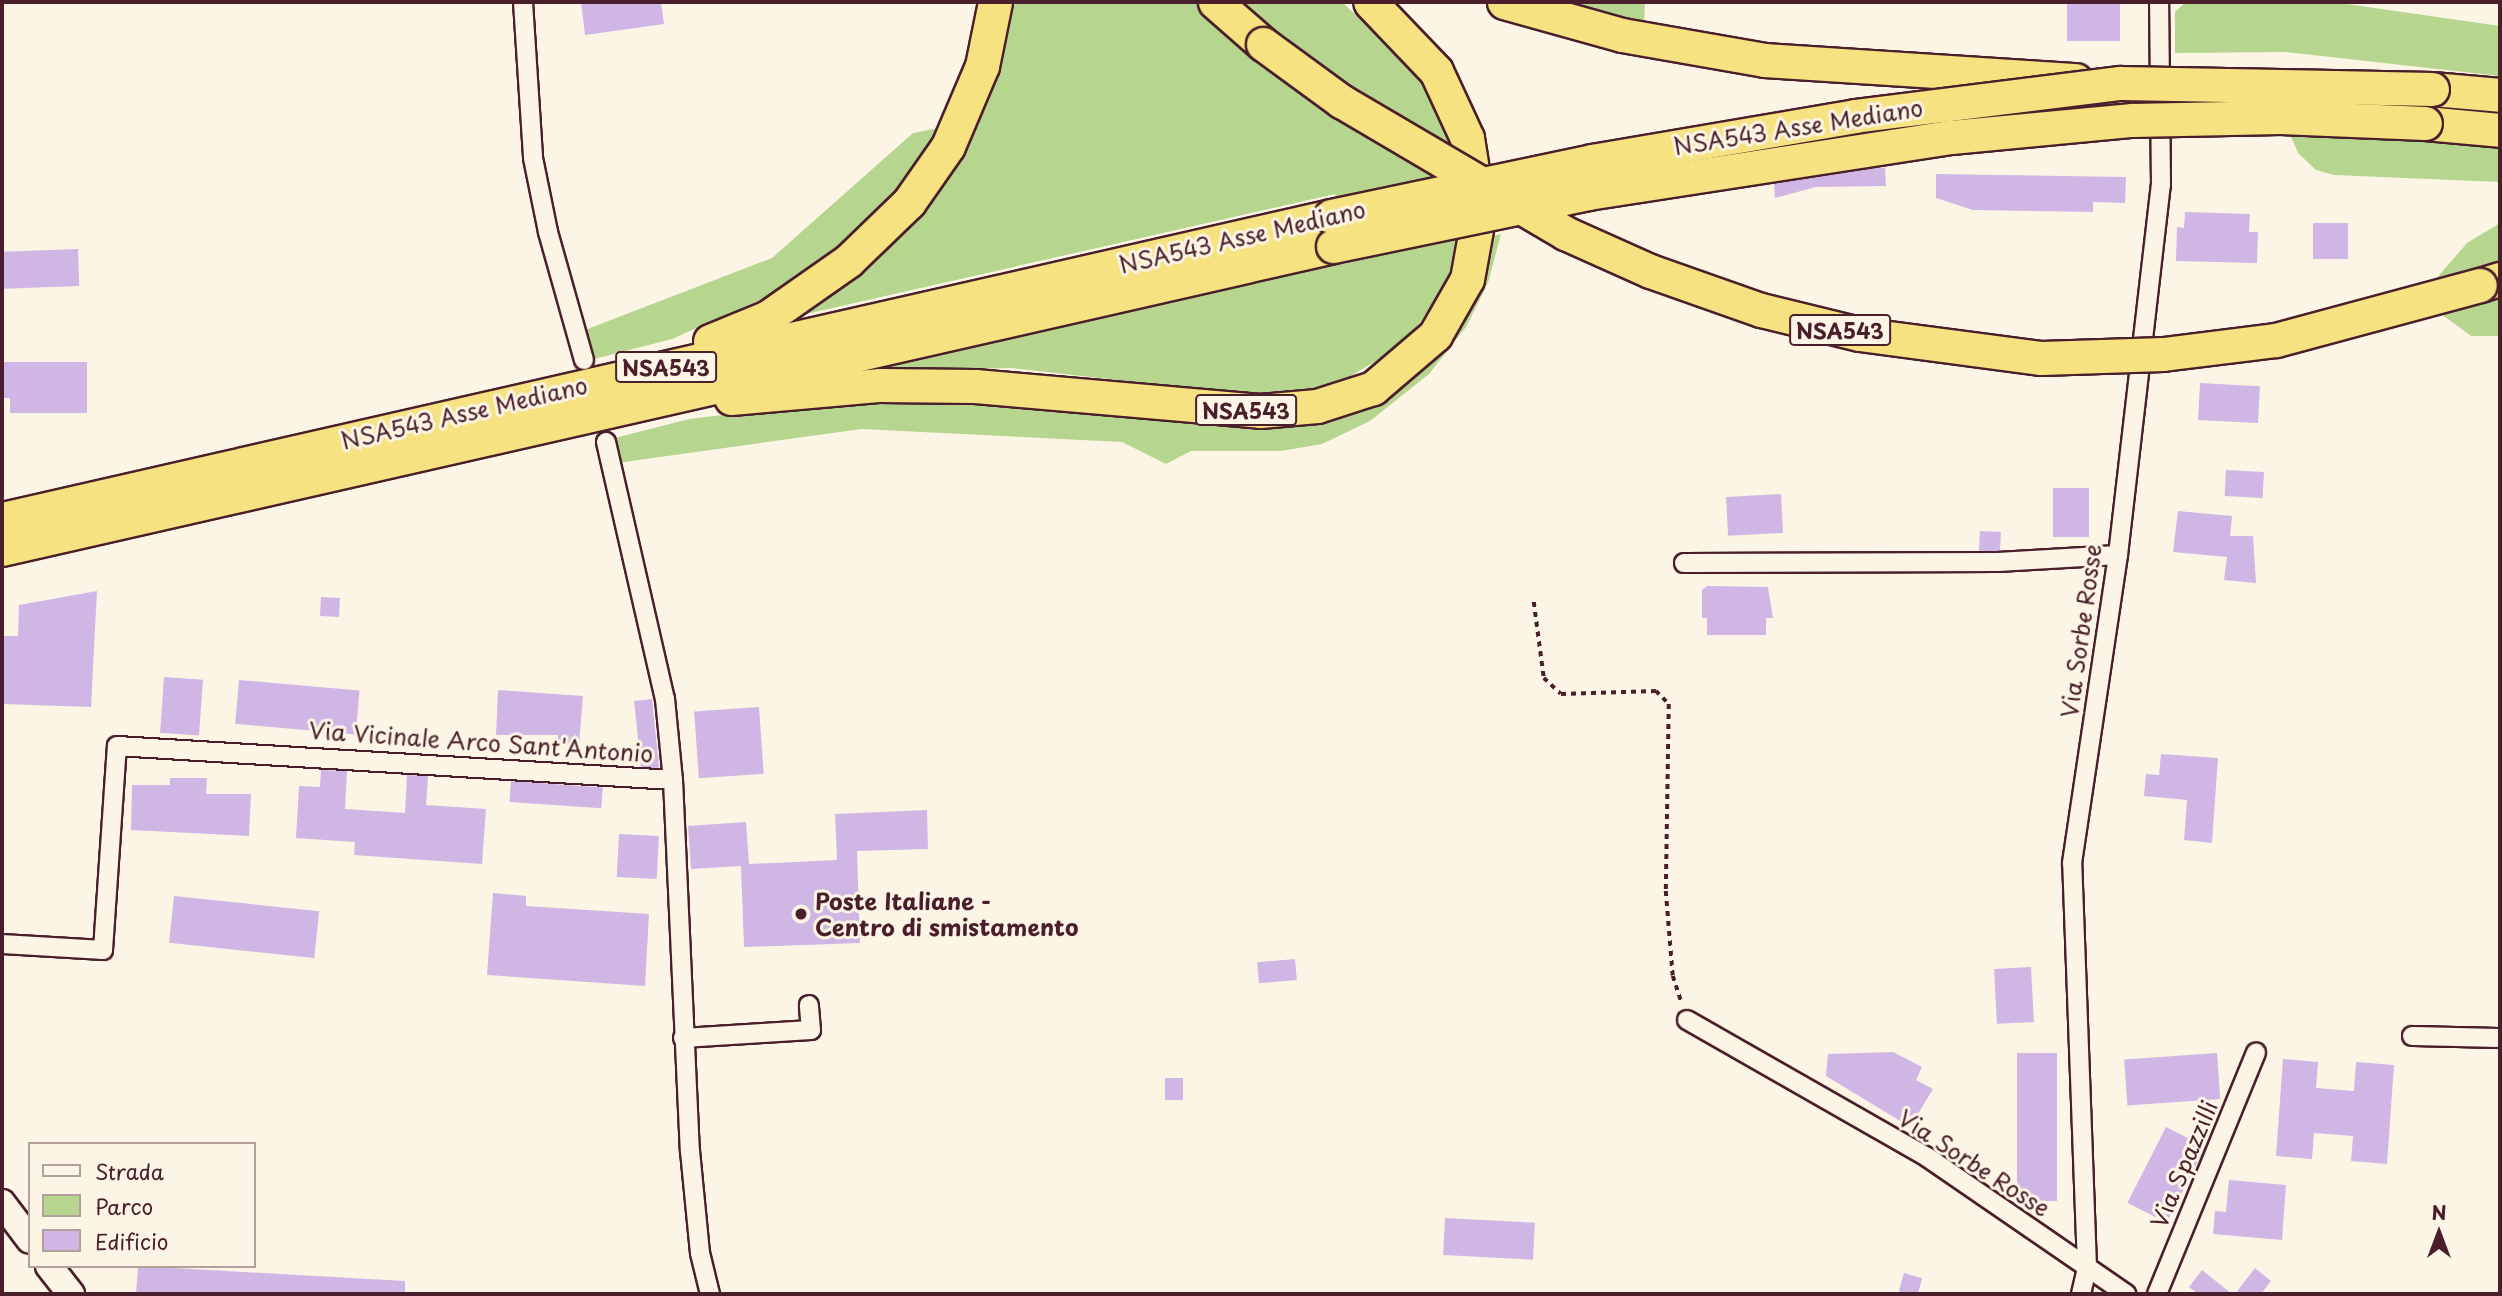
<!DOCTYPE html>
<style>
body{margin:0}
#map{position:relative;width:2502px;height:1296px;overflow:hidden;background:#fcf5e5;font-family:"Playpen Sans",sans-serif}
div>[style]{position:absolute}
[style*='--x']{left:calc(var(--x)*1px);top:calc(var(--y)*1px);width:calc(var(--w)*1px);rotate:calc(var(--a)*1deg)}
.green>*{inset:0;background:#b6d58e}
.building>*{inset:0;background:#cfb6e5;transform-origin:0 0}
.path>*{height:3.5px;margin-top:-1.75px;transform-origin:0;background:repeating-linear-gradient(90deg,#4a1f2b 0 5px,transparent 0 10px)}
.roads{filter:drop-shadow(2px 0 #4a1f2b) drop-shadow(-2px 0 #4a1f2b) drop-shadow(0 2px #4a1f2b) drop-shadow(0 -2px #4a1f2b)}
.street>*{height:18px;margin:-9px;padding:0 9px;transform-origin:9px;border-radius:9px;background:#fcf5e5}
.secondary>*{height:26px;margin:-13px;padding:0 13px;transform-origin:13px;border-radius:13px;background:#fcf5e5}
.highway>*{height:33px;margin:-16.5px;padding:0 16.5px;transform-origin:16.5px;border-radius:16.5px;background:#f6e281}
.bridges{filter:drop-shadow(2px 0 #4a1f2b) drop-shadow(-2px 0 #4a1f2b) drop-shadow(0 2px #4a1f2b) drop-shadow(0 -2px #4a1f2b)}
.highway-bridge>*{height:33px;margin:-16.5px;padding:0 16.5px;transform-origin:16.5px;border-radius:16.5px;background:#f6e281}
.dots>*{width:19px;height:19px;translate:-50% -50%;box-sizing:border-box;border:4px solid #fcf5e5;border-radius:50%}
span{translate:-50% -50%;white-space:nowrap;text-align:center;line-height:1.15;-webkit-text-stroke:6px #fcf5e5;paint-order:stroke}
.shield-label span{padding:2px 5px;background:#fcf5e5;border:2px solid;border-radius:5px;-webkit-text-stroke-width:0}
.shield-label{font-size:21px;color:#4a1f2b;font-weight:700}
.street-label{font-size:23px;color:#4a1f2b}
.poi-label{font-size:23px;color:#4a1f2b;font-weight:700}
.left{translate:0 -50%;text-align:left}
.frame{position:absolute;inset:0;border:4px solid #4a1f2b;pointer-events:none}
.legend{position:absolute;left:28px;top:1142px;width:228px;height:126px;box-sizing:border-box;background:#fcf5e5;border:2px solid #b59f9b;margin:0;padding:9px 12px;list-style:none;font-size:21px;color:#4a1f2b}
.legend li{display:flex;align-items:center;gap:14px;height:35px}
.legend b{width:35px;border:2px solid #b59f9b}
.north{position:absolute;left:2404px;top:1198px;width:70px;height:70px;-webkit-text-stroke:5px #fcf5e5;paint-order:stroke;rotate:0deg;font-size:19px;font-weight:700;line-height:28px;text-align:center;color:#4a1f2b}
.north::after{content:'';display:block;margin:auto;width:24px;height:32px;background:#4a1f2b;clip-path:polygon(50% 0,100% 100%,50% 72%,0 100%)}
</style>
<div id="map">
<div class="green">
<i style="clip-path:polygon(978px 2px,1342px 2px,1424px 80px,1459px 164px,1463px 241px,1442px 290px,1419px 324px,1396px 349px,1349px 377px,1300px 394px,1223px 392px,1011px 368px,870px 371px,869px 365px,1355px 261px,1335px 194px,784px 319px,904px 228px,940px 189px,967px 141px,939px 129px,903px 185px,827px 260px,784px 289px,672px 339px,594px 359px,585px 330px,772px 258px,913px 133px,939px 128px,965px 68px)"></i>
<i style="clip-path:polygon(1568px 2px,1645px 2px,1644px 25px)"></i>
<i style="clip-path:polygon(2186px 2px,2333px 2px,2500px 26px,2500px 76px,2285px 52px,2175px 53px,2175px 12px)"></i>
<i style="clip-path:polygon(2290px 134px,2500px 138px,2500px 182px,2334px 175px,2316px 170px,2298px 153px)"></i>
<i style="clip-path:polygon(2500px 223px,2500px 269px,2435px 280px,2467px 243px)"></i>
<i style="clip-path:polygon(1501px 234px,1488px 283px,1466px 327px,1429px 374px,1370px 421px,1322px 444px,1281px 451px,1191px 451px,1166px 464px,1122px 442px,861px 429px,617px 463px,611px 439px,689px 419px,864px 398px,1374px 396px,1485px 238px)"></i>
<i style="clip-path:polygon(2500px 290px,2500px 336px,2471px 336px,2440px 313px,2497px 298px,2495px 291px)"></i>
</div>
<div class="building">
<i style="clip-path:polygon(581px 2px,661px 2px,664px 24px,585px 35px)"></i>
<i style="left:2067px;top:2px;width:53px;height:39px"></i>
<i style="clip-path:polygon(1876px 168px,1885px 168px,1886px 186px,1816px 187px,1775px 198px,1774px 184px)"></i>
<i style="clip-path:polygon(1936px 174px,2126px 177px,2125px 203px,2093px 202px,2093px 212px,1973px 210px,1936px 198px)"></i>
<i style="clip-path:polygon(2185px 212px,2250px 214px,2249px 232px,2258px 232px,2257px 263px,2176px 261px,2177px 227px,2184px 228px)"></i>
<i style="left:2313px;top:223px;width:35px;height:36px"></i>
<i style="left:78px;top:249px;width:37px;height:76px;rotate:88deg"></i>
<i style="clip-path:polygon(2px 362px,87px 362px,87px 413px,10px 413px,10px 398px,2px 398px)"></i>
<i style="left:2200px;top:383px;width:60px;height:37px;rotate:3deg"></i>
<i style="left:2226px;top:470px;width:38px;height:26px;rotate:3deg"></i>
<i style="left:2053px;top:488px;width:36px;height:49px"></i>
<i style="left:1781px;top:494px;width:39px;height:55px;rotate:87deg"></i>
<i style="clip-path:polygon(2178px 511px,2232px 516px,2230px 536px,2253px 536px,2256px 583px,2224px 580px,2227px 557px,2173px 552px)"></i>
<i style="left:1980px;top:531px;width:21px;height:20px;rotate:3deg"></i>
<i style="clip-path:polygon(1707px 586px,1768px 587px,1773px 618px,1766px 618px,1766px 635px,1707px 635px,1707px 618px,1702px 618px,1702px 590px)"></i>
<i style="clip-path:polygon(97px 591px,91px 707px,2px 704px,2px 636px,18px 636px,19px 605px)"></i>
<i style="left:321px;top:597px;width:19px;height:19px;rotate:3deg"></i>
<i style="left:164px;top:677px;width:39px;height:56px;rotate:4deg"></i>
<i style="left:239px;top:680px;width:121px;height:44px;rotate:5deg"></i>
<i style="clip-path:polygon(498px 690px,583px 696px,579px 745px,557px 744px,558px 735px,496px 735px)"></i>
<i style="left:652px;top:699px;width:69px;height:18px;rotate:84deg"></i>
<i style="left:759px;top:707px;width:67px;height:65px;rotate:86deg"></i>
<i style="clip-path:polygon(2161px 754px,2218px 758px,2212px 843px,2184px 840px,2187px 800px,2144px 796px,2146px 774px,2159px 775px)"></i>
<i style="clip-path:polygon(321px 770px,347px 771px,345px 809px,405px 813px,407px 775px,428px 776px,426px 805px,486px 809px,482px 864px,354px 855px,355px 842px,296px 838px,299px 786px,320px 787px)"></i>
<i style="clip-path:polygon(170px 778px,207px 778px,206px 794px,251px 794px,249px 836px,131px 830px,132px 785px,170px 785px)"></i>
<i style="left:511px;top:781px;width:92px;height:21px;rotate:4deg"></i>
<i style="clip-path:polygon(927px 810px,928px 849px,857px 851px,860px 943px,744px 947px,741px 866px,691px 869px,688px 826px,746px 822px,749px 864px,837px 860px,835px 814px)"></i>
<i style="left:619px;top:834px;width:40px;height:43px;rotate:3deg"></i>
<i style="clip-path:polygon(493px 893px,526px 896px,526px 906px,649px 914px,645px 986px,487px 975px)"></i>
<i style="left:174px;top:896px;width:146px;height:47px;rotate:6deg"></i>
<i style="left:1295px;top:959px;width:21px;height:38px;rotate:85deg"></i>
<i style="left:2031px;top:967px;width:55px;height:37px;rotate:87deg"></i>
<i style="clip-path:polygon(1893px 1052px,1922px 1067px,1916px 1080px,1933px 1089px,1910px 1127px,1826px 1076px,1828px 1054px)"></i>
<i style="left:2057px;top:1053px;width:148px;height:40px;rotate:90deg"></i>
<i style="left:2217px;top:1053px;width:46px;height:93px;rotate:86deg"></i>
<i style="clip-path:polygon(2283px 1059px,2318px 1062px,2316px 1088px,2354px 1091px,2356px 1062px,2394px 1065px,2387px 1164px,2351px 1161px,2353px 1136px,2314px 1133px,2312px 1159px,2276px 1156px)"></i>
<i style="left:1183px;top:1078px;width:22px;height:18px;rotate:90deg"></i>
<i style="left:2166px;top:1127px;width:44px;height:85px;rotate:27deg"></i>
<i style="clip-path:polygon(2229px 1180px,2286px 1185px,2282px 1240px,2213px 1234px,2215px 1211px,2226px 1212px)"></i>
<i style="left:1445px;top:1218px;width:90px;height:37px;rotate:3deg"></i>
<i style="clip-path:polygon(138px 1266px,405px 1281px,405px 1294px,136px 1294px)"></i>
<i style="clip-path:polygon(2255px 1268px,2271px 1281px,2261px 1294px,2235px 1294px)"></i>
<i style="clip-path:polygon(2202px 1270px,2232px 1294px,2198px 1294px,2189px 1287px)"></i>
<i style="left:1904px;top:1273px;width:19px;height:19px;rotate:16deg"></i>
</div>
<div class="path">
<i style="--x:1534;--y:602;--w:77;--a:82.5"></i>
<i style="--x:1544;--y:678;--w:23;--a:43"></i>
<i style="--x:1561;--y:694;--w:95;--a:-1.8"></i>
<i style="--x:1656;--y:691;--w:18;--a:45"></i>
<i style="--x:1669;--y:704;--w:187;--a:90.9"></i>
<i style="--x:1666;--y:891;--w:85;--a:85.3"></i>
<i style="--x:1673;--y:976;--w:26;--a:72"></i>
</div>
<div class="roads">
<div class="street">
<i style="--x:523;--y:2;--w:156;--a:86.3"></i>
<i style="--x:533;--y:158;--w:76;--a:78.5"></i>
<i style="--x:548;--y:232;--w:133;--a:74.3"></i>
<i style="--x:606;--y:442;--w:264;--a:77.1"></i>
<i style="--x:665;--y:699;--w:81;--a:84.4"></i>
<i style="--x:1684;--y:563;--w:314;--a:-0.2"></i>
<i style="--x:1998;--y:562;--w:120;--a:-3.3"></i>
<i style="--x:2;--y:944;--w:101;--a:3.4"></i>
<i style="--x:103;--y:950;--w:204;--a:-86.1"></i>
<i style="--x:117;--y:746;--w:557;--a:3.5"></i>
<i style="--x:673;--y:780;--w:371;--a:87.4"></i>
<i style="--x:690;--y:1151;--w:102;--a:84.4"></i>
<i style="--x:700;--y:1253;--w:42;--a:76.3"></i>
<i style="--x:1687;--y:1020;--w:276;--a:29.7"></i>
<i style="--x:1927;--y:1157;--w:242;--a:34.5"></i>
<i style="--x:2412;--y:1036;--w:88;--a:1.3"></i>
<i style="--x:683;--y:1038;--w:128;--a:-3.6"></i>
<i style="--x:811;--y:1030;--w:25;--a:-95"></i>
<i style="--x:2081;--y:1294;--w:28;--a:-77"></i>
<i style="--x:2087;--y:1267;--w:404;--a:-92.1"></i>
<i style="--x:2072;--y:863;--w:311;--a:-81.5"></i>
<i style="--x:2118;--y:555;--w:372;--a:-83.4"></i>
<i style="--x:2161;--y:185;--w:183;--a:-90.6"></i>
<i style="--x:2157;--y:1294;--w:261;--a:-67.7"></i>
</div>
<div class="secondary">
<i style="--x:2;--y:1203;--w:46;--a:52.9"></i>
<i style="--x:49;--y:1266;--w:36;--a:52"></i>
</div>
<div class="highway">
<i style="--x:1215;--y:2;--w:64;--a:41.2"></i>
<i style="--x:1504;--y:2;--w:123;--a:15.6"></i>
<i style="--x:1622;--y:35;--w:145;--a:9.9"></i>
<i style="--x:1765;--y:60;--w:311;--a:3.7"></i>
<i style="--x:2432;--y:89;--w:68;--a:5"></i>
<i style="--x:2425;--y:123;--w:75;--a:5.3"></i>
<i style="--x:2480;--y:285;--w:21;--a:-17"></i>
<i style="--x:710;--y:341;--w:63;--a:-22.5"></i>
<i style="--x:768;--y:317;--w:98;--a:-35"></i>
<i style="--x:848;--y:261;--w:85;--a:-44"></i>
<i style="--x:909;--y:202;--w:68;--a:-55.1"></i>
<i style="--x:948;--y:146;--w:87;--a:-67"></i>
<i style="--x:982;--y:66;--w:65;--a:-78.5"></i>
<i style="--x:731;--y:398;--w:150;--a:-5"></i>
<i style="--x:880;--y:385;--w:95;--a:0.6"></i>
<i style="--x:975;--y:386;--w:286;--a:5"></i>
<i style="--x:1260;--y:411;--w:57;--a:-5"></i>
<i style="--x:1317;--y:406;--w:59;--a:-17.8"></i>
<i style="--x:1373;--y:388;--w:82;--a:-40.5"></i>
<i style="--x:1435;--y:335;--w:64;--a:-60.3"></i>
<i style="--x:1467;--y:279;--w:67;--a:-79.7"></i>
<i style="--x:1479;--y:213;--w:76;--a:-99.1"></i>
<i style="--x:1467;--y:138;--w:74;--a:-114.8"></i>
<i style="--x:1436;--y:71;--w:95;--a:-133.7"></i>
<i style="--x:2;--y:519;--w:1363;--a:-12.84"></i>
<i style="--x:2;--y:549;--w:1365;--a:-12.82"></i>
</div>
</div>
<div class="bridges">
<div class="highway-bridge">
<i style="--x:1263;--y:44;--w:97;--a:36.2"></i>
<i style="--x:1341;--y:101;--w:260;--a:30.5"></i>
<i style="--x:1565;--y:233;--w:93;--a:24.1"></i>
<i style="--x:1650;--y:271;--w:118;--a:19.4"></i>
<i style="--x:1761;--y:310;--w:101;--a:13.8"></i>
<i style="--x:1859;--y:334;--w:184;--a:7.5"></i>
<i style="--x:2041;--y:358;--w:122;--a:-1.9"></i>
<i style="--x:2163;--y:354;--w:114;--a:-7.1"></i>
<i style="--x:2276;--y:340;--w:211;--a:-15.1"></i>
<i style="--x:1331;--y:216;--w:267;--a:-11.9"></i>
<i style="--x:1592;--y:161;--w:266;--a:-9.7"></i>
<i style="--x:1854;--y:116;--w:268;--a:-7.1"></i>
<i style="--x:2120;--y:83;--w:312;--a:1.1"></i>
<i style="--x:1333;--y:246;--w:260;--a:-11.7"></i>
<i style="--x:1588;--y:193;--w:367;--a:-8.8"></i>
<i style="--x:1951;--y:137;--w:182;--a:-5.4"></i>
<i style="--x:2132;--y:120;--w:148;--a:-1.2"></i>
<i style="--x:2280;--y:117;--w:145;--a:2.4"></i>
</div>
</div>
<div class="dots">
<i style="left:801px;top:914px;background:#4a1f2b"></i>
</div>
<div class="shield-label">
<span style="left:1840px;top:330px">NSA543</span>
<span style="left:666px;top:367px">NSA543</span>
<span style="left:1246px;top:410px">NSA543</span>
</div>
<div class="street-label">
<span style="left:1798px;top:127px;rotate:-9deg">NSA543 Asse Mediano</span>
<span style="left:1242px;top:237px;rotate:-13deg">NSA543 Asse Mediano</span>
<span style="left:464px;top:413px;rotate:-13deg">NSA543 Asse Mediano</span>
<span style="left:2081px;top:631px;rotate:-82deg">Via Sorbe Rosse</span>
<span style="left:481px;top:742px;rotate:4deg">Via Vicinale Arco Sant'Antonio</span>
<span style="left:1974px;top:1163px;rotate:33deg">Via Sorbe Rosse</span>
<span style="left:2184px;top:1164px;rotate:-67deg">Via Spazzilli</span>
</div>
<div class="poi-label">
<span class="left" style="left:815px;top:914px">Poste Italiane -<br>Centro di smistamento</span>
</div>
<div class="frame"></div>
<ul class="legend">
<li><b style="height:9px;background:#fcf5e5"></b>Strada</li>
<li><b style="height:19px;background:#b6d58e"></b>Parco</li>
<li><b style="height:19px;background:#cfb6e5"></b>Edificio</li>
</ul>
<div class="north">N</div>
</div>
